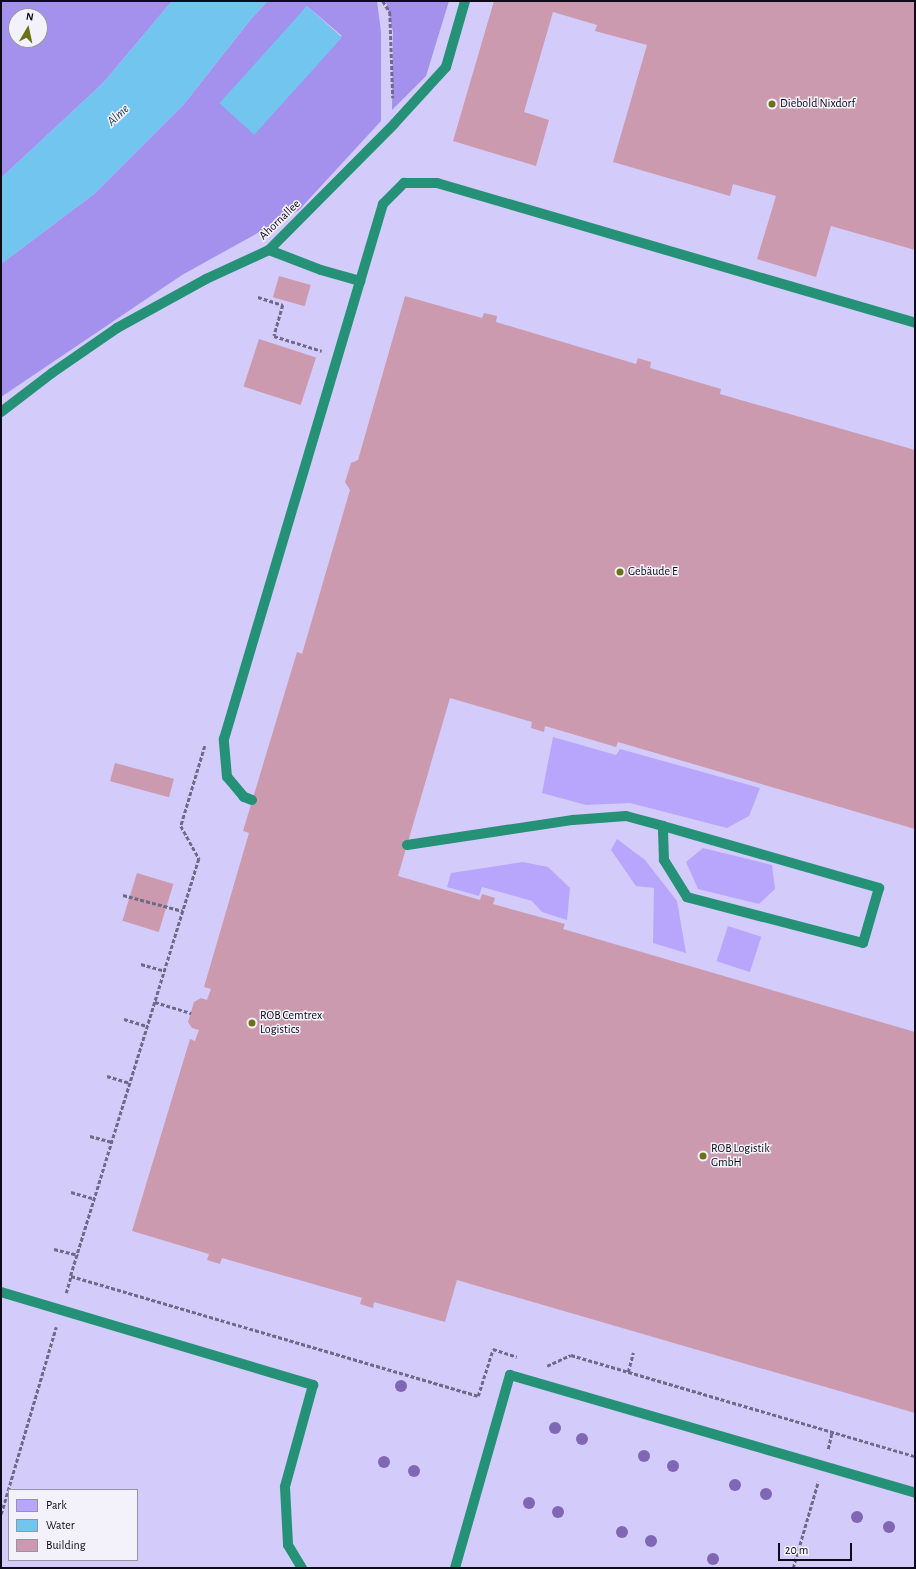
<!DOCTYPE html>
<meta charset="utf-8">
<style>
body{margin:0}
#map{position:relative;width:916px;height:1569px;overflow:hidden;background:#d3cbfa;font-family:"Alegreya Sans",sans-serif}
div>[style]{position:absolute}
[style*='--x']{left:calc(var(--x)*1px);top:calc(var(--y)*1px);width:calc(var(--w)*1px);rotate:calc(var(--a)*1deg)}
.green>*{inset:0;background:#b8a6fd;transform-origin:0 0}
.forest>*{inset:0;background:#a490ed}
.water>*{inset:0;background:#72c5ef;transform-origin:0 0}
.building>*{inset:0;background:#cb9aae;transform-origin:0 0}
.path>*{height:2.5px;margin-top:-1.25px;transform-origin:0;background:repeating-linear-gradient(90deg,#6f6a88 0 4px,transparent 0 6px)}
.lane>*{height:10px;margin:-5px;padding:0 5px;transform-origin:5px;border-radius:5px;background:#259177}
.trees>*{width:12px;height:12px;margin:-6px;border-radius:50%;background:#8067b6}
.dots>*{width:11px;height:11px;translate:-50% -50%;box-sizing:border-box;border:2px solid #f3f2fb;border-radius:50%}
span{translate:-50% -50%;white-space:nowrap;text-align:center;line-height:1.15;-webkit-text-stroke:3px #f3f2fb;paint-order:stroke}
.poi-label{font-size:12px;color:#0d0a19}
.left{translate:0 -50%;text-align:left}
.street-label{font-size:12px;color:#0d0a19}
.water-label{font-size:13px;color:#2c4654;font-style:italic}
.frame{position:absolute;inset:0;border:2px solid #0d0a19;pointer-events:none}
.legend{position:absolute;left:8px;top:1489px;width:130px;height:72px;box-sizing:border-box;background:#f3f2fb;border:1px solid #9795a1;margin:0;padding:5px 7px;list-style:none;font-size:12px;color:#0d0a19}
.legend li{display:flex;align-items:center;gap:8px;height:20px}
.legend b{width:20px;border:1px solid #9795a1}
.north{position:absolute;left:8px;top:8px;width:40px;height:40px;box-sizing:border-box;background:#f3f2fb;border:1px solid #9795a1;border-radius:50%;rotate:9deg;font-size:11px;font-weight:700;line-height:16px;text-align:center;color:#0d0a19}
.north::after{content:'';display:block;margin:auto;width:14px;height:18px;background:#6c7117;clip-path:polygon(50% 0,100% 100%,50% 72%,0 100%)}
.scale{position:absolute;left:778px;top:1543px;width:74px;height:18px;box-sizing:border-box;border:2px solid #0d0a19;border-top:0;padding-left:5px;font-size:12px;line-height:14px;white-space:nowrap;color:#0d0a19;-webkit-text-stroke:3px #f3f2fb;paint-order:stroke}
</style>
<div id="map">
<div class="green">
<i style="clip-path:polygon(553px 737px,616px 755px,620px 749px,760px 788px,749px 816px,727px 828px,630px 803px,586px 805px,542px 793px)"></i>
<i style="clip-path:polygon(617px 839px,645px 860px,677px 901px,686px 953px,653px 943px,654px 888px,636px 886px,611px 850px)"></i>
<i style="clip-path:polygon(703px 848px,772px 865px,775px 889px,759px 904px,698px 889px,686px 862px)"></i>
<i style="clip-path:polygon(523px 862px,548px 867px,570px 888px,567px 920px,542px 912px,532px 901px,482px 887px,479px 896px,447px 887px,451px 873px)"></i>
<i style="left:728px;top:926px;width:35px;height:37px;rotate:18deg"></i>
</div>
<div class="forest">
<i style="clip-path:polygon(evenodd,1px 1px,172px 1px,103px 83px,1px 178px,1px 1px,16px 16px,40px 16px,40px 40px,16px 40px,16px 16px)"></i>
<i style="clip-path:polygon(evenodd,268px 1px,377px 1px,381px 32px,381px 121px,299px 210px,182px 275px,1px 397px,1px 264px,94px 194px,184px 104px,251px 19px,268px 1px,307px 6px,342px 36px,221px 105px,307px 6px)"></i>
<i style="clip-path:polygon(386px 1px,449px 1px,426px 76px,392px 110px,393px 32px)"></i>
</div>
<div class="water">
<i style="clip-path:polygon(172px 1px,268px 1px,251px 19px,184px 104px,94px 194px,1px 264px,1px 178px,103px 83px)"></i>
<i style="left:307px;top:6px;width:47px;height:131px;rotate:42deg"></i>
</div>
<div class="building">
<i style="clip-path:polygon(494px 1px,915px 1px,915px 250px,831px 226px,816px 277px,757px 259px,776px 196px,733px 184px,730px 196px,613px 162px,647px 45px,595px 31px,597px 25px,553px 12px,524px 112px,549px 120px,536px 166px,453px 141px)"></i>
<i style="left:279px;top:276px;width:33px;height:22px;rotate:16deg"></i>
<i style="clip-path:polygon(405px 296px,482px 318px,484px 313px,497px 316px,496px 322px,636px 364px,638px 358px,651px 362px,650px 368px,721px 389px,720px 394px,915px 450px,915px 829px,618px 742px,616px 747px,545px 726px,544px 732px,531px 728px,532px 722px,450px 698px,398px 876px,480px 900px,482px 894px,495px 898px,493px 904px,565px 924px,563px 929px,915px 1032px,915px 1413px,457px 1280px,445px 1322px,374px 1302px,373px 1308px,360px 1304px,362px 1298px,222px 1258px,220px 1264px,207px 1260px,209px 1254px,132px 1231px,190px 1039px,195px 1041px,199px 1030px,192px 1028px,188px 1022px,194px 1002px,201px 998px,207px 1000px,211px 989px,204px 987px,249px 833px,243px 831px,297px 652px,302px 654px,350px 490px,345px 482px,351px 463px,358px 460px)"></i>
<i style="left:259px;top:339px;width:60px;height:50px;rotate:18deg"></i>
<i style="left:115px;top:763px;width:61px;height:19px;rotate:15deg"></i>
<i style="left:137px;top:873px;width:38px;height:50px;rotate:17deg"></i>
</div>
<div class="path">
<i style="--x:383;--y:1;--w:13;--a:58"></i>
<i style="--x:390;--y:12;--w:86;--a:88"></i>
<i style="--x:258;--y:297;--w:26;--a:18"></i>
<i style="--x:283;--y:305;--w:32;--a:106"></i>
<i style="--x:274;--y:336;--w:50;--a:17.4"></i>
<i style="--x:205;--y:746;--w:84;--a:106.7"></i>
<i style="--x:181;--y:826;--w:38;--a:61"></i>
<i style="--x:199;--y:859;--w:436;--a:107.1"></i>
<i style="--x:71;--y:1276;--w:424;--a:16.4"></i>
<i style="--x:478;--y:1396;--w:49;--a:-72.3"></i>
<i style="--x:493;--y:1349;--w:25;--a:18"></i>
<i style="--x:123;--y:895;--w:62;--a:14.9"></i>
<i style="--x:141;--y:964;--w:25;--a:16"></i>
<i style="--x:155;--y:1002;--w:38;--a:17"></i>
<i style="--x:124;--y:1019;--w:24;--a:17"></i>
<i style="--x:107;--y:1076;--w:24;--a:17"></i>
<i style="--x:90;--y:1136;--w:23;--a:15"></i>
<i style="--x:71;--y:1192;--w:25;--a:16"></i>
<i style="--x:54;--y:1249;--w:25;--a:14"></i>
<i style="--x:66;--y:1293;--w:18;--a:-74"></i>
<i style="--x:547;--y:1366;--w:26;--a:-25"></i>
<i style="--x:571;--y:1355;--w:359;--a:16.4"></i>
<i style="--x:628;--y:1372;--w:20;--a:-75"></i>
<i style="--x:828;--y:1449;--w:17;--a:-77"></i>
<i style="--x:1;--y:1514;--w:195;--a:-73.6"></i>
<i style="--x:793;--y:1568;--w:90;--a:-73.8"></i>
</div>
<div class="lane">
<i style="--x:269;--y:250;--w:56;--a:21"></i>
<i style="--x:321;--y:270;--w:41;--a:15.8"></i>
<i style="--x:1;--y:412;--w:64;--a:-37.4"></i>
<i style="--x:52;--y:373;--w:79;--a:-34.7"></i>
<i style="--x:117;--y:328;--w:102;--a:-28.8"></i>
<i style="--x:206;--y:279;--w:69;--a:-24.7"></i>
<i style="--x:269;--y:250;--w:177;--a:-45.2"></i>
<i style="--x:394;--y:124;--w:77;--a:-47.6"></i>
<i style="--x:446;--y:67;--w:69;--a:-73.9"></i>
<i style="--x:252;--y:800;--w:9;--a:-159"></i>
<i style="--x:244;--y:797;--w:26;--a:-130"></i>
<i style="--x:227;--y:777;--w:38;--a:-95"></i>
<i style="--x:224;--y:739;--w:558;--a:-73.45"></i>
<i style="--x:383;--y:204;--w:30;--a:-45"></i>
<i style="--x:404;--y:183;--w:33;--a:0"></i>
<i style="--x:437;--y:183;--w:498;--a:16.3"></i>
<i style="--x:407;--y:845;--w:168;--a:-8.6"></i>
<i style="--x:573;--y:820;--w:53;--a:-4.3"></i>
<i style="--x:626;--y:816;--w:38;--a:15"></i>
<i style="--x:663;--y:826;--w:225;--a:16"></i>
<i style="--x:879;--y:888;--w:57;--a:106.2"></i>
<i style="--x:863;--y:943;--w:182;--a:-165.4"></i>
<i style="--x:687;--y:897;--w:44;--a:-121.9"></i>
<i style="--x:664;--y:860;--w:34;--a:-92"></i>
<i style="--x:1;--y:1292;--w:326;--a:16.6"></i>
<i style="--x:313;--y:1385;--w:106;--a:105.4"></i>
<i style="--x:285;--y:1487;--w:58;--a:87"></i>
<i style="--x:288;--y:1545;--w:27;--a:59"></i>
<i style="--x:455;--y:1568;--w:201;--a:-74.1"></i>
<i style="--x:510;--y:1375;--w:422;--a:16.2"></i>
</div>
<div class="trees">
<i style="left:401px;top:1386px"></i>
<i style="left:555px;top:1428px"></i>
<i style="left:582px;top:1439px"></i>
<i style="left:644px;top:1456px"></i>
<i style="left:384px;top:1462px"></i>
<i style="left:673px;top:1466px"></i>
<i style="left:414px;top:1471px"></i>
<i style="left:735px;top:1485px"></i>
<i style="left:766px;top:1494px"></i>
<i style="left:529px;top:1503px"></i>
<i style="left:558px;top:1512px"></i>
<i style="left:857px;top:1517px"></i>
<i style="left:889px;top:1527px"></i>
<i style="left:622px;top:1532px"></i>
<i style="left:651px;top:1541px"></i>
<i style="left:713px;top:1559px"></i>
</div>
<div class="dots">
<i style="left:772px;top:104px;background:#6c7117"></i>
<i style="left:620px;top:572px;background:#6c7117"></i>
<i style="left:252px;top:1023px;background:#6c7117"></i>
<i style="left:703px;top:1156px;background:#6c7117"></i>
</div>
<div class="poi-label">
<span class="left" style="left:780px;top:104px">Diebold Nixdorf</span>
<span class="left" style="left:628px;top:572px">Gebäude E</span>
<span class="left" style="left:260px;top:1023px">ROB Cemtrex<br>Logistics</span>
<span class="left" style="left:711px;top:1156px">ROB Logistik<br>GmbH</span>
</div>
<div class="street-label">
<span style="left:280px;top:220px;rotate:-44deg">Ahornallee</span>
</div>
<div class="water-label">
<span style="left:119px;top:116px;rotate:-43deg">Alme</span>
</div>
<div class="frame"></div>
<ul class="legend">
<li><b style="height:11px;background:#b8a6fd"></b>Park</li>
<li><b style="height:11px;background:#72c5ef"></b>Water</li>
<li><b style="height:11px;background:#cb9aae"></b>Building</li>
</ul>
<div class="north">N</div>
<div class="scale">20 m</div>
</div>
